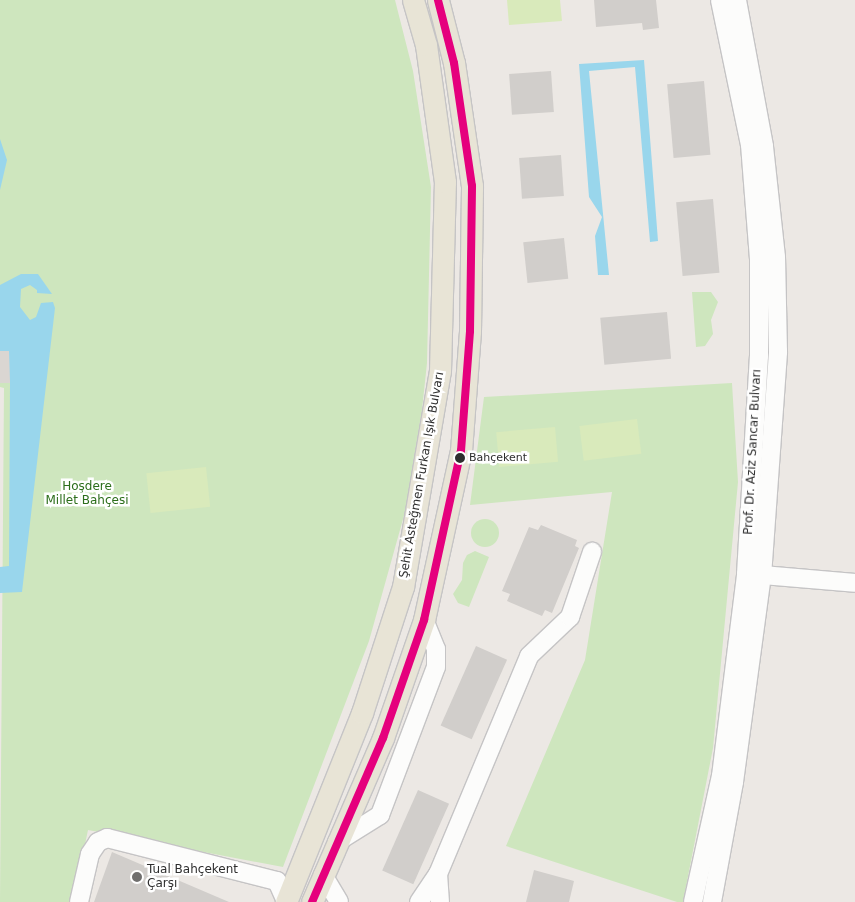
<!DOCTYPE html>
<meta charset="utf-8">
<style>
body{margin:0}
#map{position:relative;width:855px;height:902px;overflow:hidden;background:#ece8e4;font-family:"DejaVu Sans",sans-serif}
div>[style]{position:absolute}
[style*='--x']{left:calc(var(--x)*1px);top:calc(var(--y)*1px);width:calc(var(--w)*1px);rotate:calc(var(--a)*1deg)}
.green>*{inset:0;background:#cee6be}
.round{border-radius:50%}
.pitch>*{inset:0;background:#d9eabb;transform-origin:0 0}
.plaza>*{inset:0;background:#dad6d2;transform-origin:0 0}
.water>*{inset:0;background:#99d6ec}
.building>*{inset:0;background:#d1cecb;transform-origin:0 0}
.roads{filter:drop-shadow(1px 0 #c5c4c5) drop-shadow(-1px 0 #c5c4c5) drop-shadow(0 1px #c5c4c5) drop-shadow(0 -1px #c5c4c5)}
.minor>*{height:18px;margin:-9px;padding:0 9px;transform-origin:9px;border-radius:9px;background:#fcfcfb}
.major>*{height:21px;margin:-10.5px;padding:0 10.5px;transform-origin:10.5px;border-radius:10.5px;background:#e8e4d6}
.bus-1>*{height:8px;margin:-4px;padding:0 4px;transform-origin:4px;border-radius:4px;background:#e5007d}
.dots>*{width:14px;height:14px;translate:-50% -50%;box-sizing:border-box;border:2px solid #fff;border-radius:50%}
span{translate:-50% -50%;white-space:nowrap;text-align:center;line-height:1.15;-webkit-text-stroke:5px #fff;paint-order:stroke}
.bus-label{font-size:11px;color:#2e2e2e}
.left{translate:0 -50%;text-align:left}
.street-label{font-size:12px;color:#2e2e2e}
.park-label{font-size:12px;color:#2c6e1b}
.poi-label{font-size:12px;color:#2e2e2e}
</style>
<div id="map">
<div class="green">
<i style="clip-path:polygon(0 0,395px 0,413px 71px,431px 187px,427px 363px,422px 410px,405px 512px,369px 641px,283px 867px,88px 830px,73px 902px,0 902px,4px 388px,0 387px)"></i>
<i style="clip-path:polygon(692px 292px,711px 292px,718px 302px,711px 320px,713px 334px,705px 346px,696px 347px)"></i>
<i style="clip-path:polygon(732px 383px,738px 482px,713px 748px,683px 902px,677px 902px,506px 846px,585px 660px,612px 492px,470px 505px,484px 397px)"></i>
<i class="round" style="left:471px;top:519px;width:28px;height:28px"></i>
<i style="clip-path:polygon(475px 551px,489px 557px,469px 607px,458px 603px,453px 594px,462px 580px,463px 563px,467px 555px)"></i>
</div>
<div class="pitch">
<i style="clip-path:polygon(507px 0,560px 0,562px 21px,509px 25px)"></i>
<i style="left:637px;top:419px;width:35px;height:58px;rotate:83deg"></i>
<i style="left:555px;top:427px;width:35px;height:59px;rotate:85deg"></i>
<i style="left:206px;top:467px;width:40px;height:60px;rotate:84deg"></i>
</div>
<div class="plaza">
<i style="left:0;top:351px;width:10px;height:32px"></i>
</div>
<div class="water">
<i style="clip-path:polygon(644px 60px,658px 241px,650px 242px,635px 67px,589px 71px,609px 275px,598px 275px,595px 236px,602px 217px,589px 197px,579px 64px)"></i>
<i style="clip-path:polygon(0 139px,7px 160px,0 190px)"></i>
<i style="clip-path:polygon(21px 274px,38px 274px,52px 294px,37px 293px,37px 290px,30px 285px,21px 289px,20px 307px,30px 320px,36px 317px,41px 303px,53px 302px,55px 308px,22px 592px,0 593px,0 567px,9px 566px,10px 382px,9px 351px,0 351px,0 285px)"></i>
</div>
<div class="building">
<i style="clip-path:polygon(594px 0,656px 0,659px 28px,643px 30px,642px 23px,596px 27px)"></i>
<i style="left:551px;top:71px;width:41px;height:42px;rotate:86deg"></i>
<i style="left:704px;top:81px;width:74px;height:37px;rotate:85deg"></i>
<i style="left:561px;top:155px;width:41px;height:42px;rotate:86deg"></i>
<i style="left:713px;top:199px;width:74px;height:37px;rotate:85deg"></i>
<i style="left:564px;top:238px;width:41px;height:41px;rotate:84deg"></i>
<i style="left:667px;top:312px;width:47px;height:67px;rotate:85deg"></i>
<i style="clip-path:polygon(541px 525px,577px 540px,575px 546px,579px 548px,552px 613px,545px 610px,542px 616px,507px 601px,510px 594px,502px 591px,529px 527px,538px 530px)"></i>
<i style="left:476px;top:646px;width:34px;height:87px;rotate:24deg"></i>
<i style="left:418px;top:790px;width:34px;height:88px;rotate:24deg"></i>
<i style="clip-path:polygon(112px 852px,229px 902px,94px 902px)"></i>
<i style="clip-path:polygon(534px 870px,574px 881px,569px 902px,526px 902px)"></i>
</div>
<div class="roads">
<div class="minor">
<i style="--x:751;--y:574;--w:104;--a:4.9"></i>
<i style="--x:337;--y:842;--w:51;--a:-32.1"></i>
<i style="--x:380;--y:815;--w:158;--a:-69.3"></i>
<i style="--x:436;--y:667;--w:18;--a:-90"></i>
<i style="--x:436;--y:649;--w:31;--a:-112"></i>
<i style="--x:438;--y:874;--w:28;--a:86"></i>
<i style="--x:323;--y:875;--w:31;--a:59"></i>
<i style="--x:79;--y:902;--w:49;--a:-77.1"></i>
<i style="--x:90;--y:854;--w:14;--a:-56"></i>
<i style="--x:98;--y:842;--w:10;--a:-24"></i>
<i style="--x:107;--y:838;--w:175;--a:14.2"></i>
<i style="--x:277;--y:881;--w:22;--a:66"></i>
<i style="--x:419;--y:902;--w:34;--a:-56"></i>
<i style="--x:438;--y:874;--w:236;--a:-67.3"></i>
<i style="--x:529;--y:656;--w:57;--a:-43.6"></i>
<i style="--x:570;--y:617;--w:69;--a:-71.3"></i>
<i style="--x:693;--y:902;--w:129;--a:-77.5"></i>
<i style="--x:721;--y:776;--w:204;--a:-82.9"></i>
<i style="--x:746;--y:574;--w:218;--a:-86.6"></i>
<i style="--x:759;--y:356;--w:97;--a:-90"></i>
<i style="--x:759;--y:259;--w:114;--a:-94.5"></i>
<i style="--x:750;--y:145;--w:148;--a:-101.7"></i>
<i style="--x:712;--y:902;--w:122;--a:-79.6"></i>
<i style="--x:734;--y:782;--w:208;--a:-82.3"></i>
<i style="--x:762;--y:576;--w:225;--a:-85.9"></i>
<i style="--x:778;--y:352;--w:95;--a:-91.2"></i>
<i style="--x:776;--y:257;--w:112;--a:-96.2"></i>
<i style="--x:764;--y:146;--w:148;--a:-100.5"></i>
</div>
<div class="major">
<i style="--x:286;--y:902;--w:204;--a:-68.1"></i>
<i style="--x:362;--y:713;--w:133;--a:-72"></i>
<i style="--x:403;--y:587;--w:219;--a:-80.3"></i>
<i style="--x:440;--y:371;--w:189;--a:-88.5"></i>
<i style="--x:445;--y:182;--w:138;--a:-97.9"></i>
<i style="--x:426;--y:45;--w:47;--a:-106.1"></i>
<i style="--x:312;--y:902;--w:179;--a:-66.6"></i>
<i style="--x:383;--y:738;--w:125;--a:-70.8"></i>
<i style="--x:424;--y:620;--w:173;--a:-77.7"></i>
<i style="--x:461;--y:451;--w:120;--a:-85.7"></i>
<i style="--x:470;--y:331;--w:145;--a:-89.2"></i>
<i style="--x:472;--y:186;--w:124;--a:-98.3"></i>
<i style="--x:454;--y:63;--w:65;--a:-104.3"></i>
</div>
</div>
<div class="bus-1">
<i style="--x:312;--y:902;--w:179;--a:-66.6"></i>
<i style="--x:383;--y:738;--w:125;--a:-70.8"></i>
<i style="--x:424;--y:620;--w:173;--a:-77.7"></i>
<i style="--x:461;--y:451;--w:120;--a:-85.7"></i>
<i style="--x:470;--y:331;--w:145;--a:-89.2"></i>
<i style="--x:472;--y:186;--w:124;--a:-98.3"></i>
<i style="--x:454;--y:63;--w:65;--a:-104.3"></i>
</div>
<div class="dots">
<i style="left:460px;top:458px;background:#2e2e2e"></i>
<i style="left:137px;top:877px;background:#706f6e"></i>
</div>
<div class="bus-label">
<span class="left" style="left:469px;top:458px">Bahçekent</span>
</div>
<div class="street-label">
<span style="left:753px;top:452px;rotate:-87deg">Prof. Dr. Aziz Sancar Bulvarı</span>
<span style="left:422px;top:475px;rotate:-80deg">Şehit Asteğmen Furkan Işık Bulvarı</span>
</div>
<div class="park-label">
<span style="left:87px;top:494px">Hoşdere<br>Millet Bahçesi</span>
</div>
<div class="poi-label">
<span class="left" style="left:147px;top:877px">Tual Bahçekent<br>Çarşı</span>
</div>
</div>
